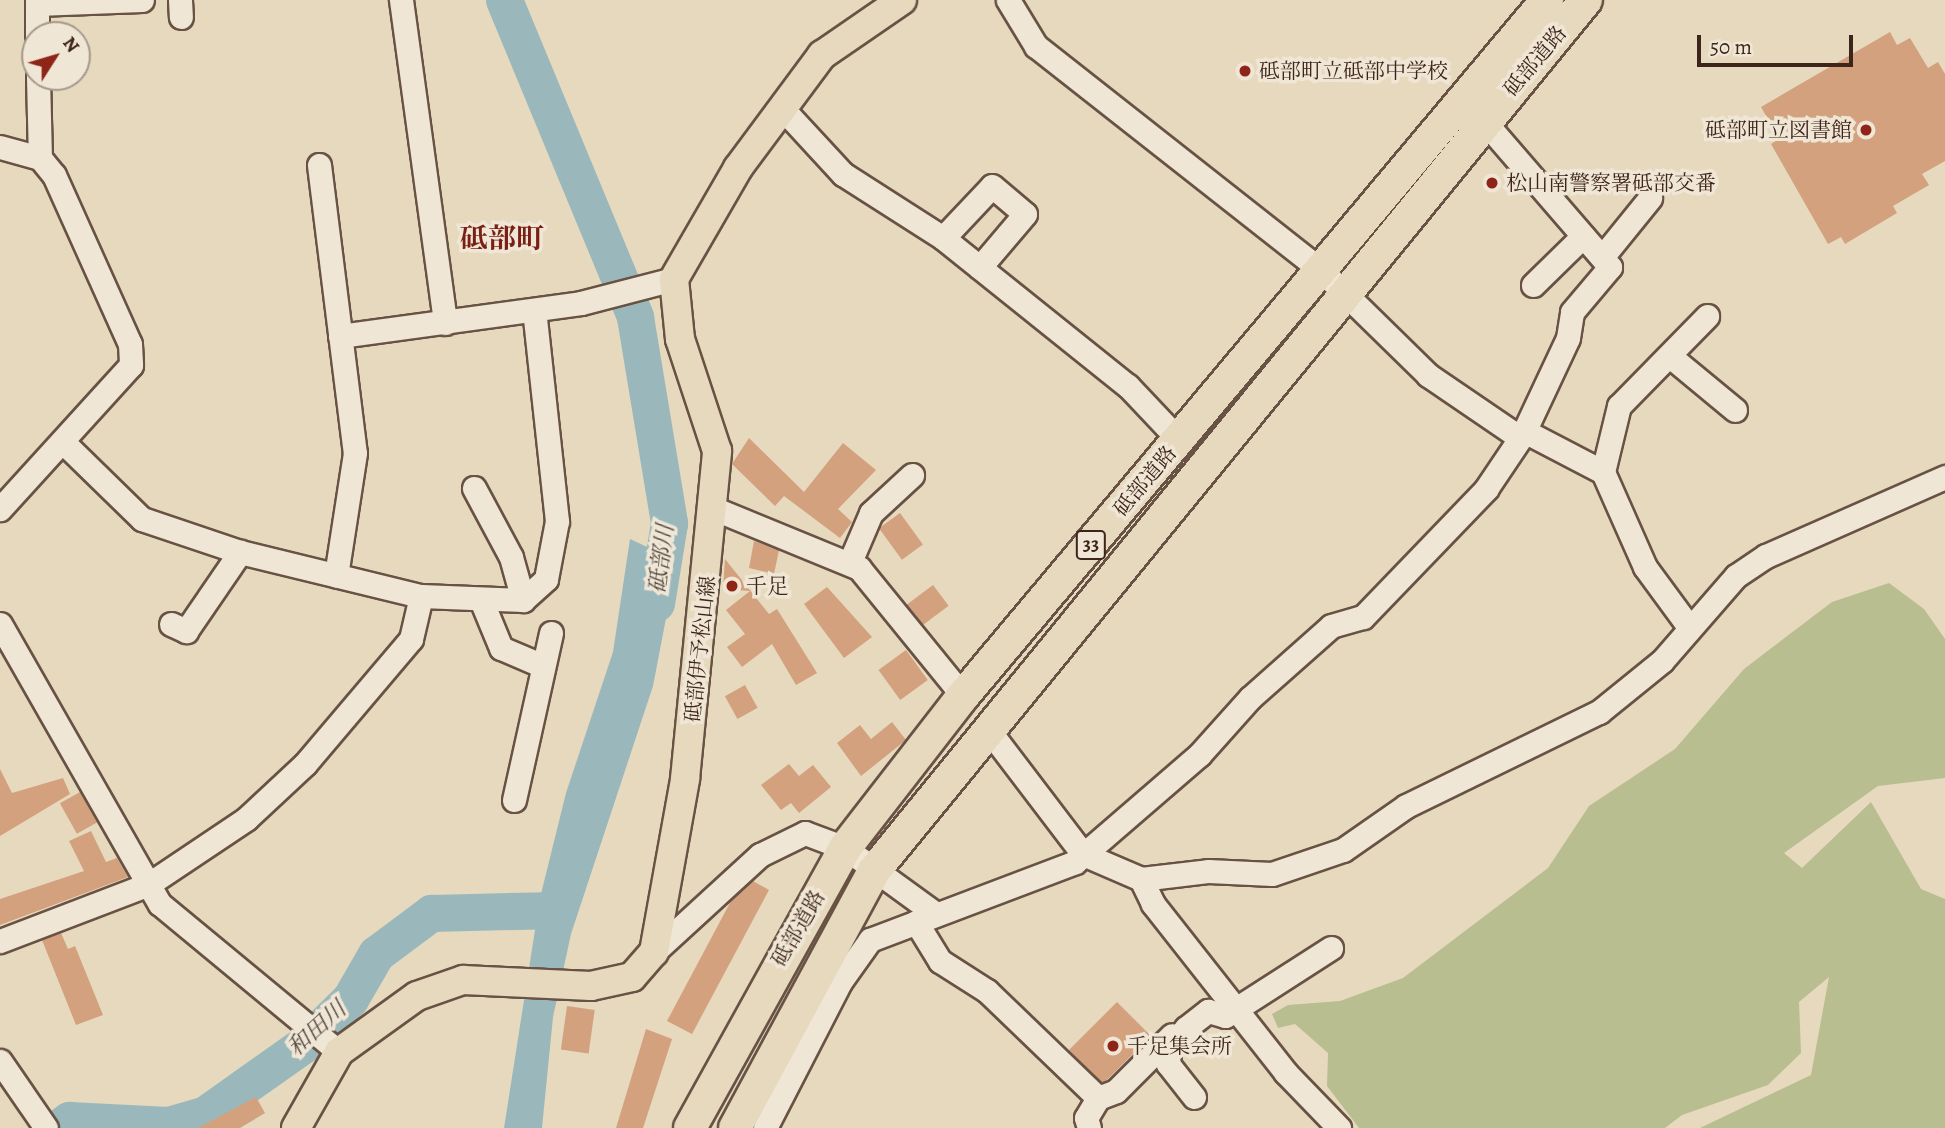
<!DOCTYPE html>
<meta charset="utf-8">
<style>
body{margin:0}
#map{position:relative;width:1945px;height:1128px;overflow:hidden;background:#e6d9be;font-family:Alegreya,"Noto Serif JP",serif}
div>[style]{position:absolute}
[style*='--x']{left:calc(var(--x)*1px);top:calc(var(--y)*1px);width:calc(var(--w)*1px);rotate:calc(var(--a)*1deg)}
.green>*{inset:0;background:#b8be8f}
.water>*{inset:0;background:#9ab8bb}
.river>*{height:37px;margin:-18.5px;padding:0 18.5px;transform-origin:18.5px;border-radius:18.5px;background:#9ab8bb}
.building>*{inset:0;background:#d3a17d;transform-origin:0 0}
.roads{filter:drop-shadow(2px 0 #685244) drop-shadow(-2px 0 #685244) drop-shadow(0 2px #685244) drop-shadow(0 -2px #685244)}
.minor>*{height:23px;margin:-11.5px;padding:0 11.5px;transform-origin:11.5px;border-radius:11.5px;background:#efe6d5}
.major>*{height:28px;margin:-14px;padding:0 14px;transform-origin:14px;border-radius:14px;background:#e6d9be}
.highway>*{height:32px;margin:-16px;padding:0 16px;transform-origin:16px;border-radius:16px;background:#e6d9be}
.dots>*{width:19px;height:19px;translate:-50% -50%;box-sizing:border-box;border:4px solid #efe6d5;border-radius:50%}
span{translate:-50% -50%;white-space:nowrap;text-align:center;line-height:1.15;-webkit-text-stroke:7px #efe6d5;paint-order:stroke}
.shield-label span{padding:2px 5px;background:#efe6d5;border:2px solid;border-radius:5px;-webkit-text-stroke-width:0}
.shield-label{font-size:19px;color:#3e251b;font-weight:700}
.street-label{font-size:21px;color:#3e251b}
.poi-label{font-size:21px;color:#3e251b}
.left{translate:0 -50%;text-align:left}
.right{translate:-100% -50%;text-align:right}
.water-label{font-size:23px;color:#554a43;font-style:italic}
.district-label{font-size:28px;color:#7a1f14;font-weight:700}
.north{position:absolute;left:21px;top:21px;width:70px;height:70px;box-sizing:border-box;background:#efe6d5;border:2px solid #a8998b;border-radius:50%;rotate:53deg;font-size:19px;font-weight:700;line-height:28px;text-align:center;color:#3e251b}
.north::after{content:'';display:block;margin:auto;width:24px;height:32px;background:#8f2418;clip-path:polygon(50% 0,100% 100%,50% 72%,0 100%)}
.scale{position:absolute;left:1697px;top:35px;width:156px;height:32px;box-sizing:border-box;border:4px solid #3e251b;border-top:0;padding-left:9px;font-size:21px;line-height:24px;white-space:nowrap;color:#3e251b;-webkit-text-stroke:5px #efe6d5;paint-order:stroke}
</style>
<div id="map">
<div class="green">
<i style="clip-path:polygon(1889px 583px,1924px 609px,1945px 639px,1945px 778px,1878px 786px,1784px 853px,1802px 868px,1871px 802px,1921px 889px,1945px 899px,1945px 1128px,1700px 1128px,1811px 1075px,1829px 977px,1799px 1002px,1801px 1053px,1768px 1085px,1682px 1115px,1665px 1128px,1359px 1128px,1327px 1086px,1328px 1053px,1295px 1024px,1278px 1028px,1272px 1014px,1288px 1005px,1340px 1001px,1403px 978px,1548px 868px,1589px 806px,1675px 749px,1744px 669px,1832px 602px)"></i>
</div>
<div class="water">
<i style="clip-path:polygon(630px 539px,677px 561px,653px 686px,571px 934px,553px 1017px,542px 1128px,504px 1128px,540px 898px,566px 793px,613px 652px)"></i>
</div>
<div class="river">
<i style="--x:504;--y:0;--w:343;--a:67.5"></i>
<i style="--x:635;--y:317;--w:209;--a:80.6"></i>
<i style="--x:669;--y:523;--w:81;--a:99.2"></i>
<i style="--x:58;--y:1128;--w:14;--a:-36"></i>
<i style="--x:69;--y:1120;--w:99;--a:2.9"></i>
<i style="--x:168;--y:1125;--w:37;--a:-16"></i>
<i style="--x:204;--y:1115;--w:121;--a:-35.3"></i>
<i style="--x:303;--y:1045;--w:66;--a:-44.4"></i>
<i style="--x:350;--y:999;--w:52;--a:-60"></i>
<i style="--x:376;--y:954;--w:69;--a:-36.7"></i>
<i style="--x:431;--y:913;--w:127;--a:-1.4"></i>
</div>
<div class="building">
<i style="clip-path:polygon(1890px 32px,1897px 45px,1910px 38px,1928px 68px,1938px 62px,1945px 74px,1945px 161px,1922px 174px,1929px 185px,1893px 206px,1897px 213px,1845px 244px,1841px 237px,1828px 244px,1771px 144px,1779px 139px,1761px 107px)"></i>
<i style="clip-path:polygon(749px 438px,804px 492px,843px 443px,876px 470px,838px 509px,852px 522px,840px 538px,784px 496px,775px 506px,732px 464px)"></i>
<i style="left:900px;top:513px;width:39px;height:26px;rotate:54deg"></i>
<i style="clip-path:polygon(754px 541px,779px 550px,774px 574px,749px 568px)"></i>
<i style="clip-path:polygon(725px 559px,769px 614px,777px 609px,817px 673px,796px 685px,772px 644px,742px 667px,727px 647px,745px 634px,726px 610px,750px 591px,723px 589px)"></i>
<i style="left:933px;top:585px;width:26px;height:33px;rotate:53deg"></i>
<i style="clip-path:polygon(827px 587px,872px 637px,844px 658px,804px 604px)"></i>
<i style="left:906px;top:650px;width:37px;height:34px;rotate:54deg"></i>
<i style="left:745px;top:685px;width:26px;height:23px;rotate:61deg"></i>
<i style="clip-path:polygon(892px 722px,906px 740px,861px 776px,837px 743px,860px 725px,871px 739px)"></i>
<i style="clip-path:polygon(789px 764px,799px 776px,813px 765px,831px 787px,799px 813px,791px 803px,781px 810px,761px 785px)"></i>
<i style="clip-path:polygon(0 769px,12px 793px,63px 778px,70px 794px,0 836px)"></i>
<i style="left:80px;top:792px;width:35px;height:23px;rotate:61deg"></i>
<i style="clip-path:polygon(91px 831px,106px 862px,117px 858px,128px 877px,0 925px,0 899px,84px 871px,69px 841px)"></i>
<i style="clip-path:polygon(753px 881px,769px 890px,692px 1034px,667px 1021px,732px 899px)"></i>
<i style="clip-path:polygon(61px 933px,68px 949px,75px 946px,103px 1015px,76px 1025px,42px 940px)"></i>
<i style="left:1117px;top:1002px;width:48px;height:68px;rotate:45deg"></i>
<i style="left:567px;top:1006px;width:28px;height:44px;rotate:8deg"></i>
<i style="clip-path:polygon(646px 1029px,672px 1039px,643px 1128px,616px 1128px)"></i>
<i style="clip-path:polygon(256px 1097px,265px 1113px,240px 1128px,198px 1128px)"></i>
</div>
<div class="roads">
<div class="minor">
<i style="--x:37;--y:0;--w:35;--a:90"></i>
<i style="--x:180;--y:0;--w:17;--a:87"></i>
<i style="--x:401;--y:0;--w:326;--a:82.2"></i>
<i style="--x:1008;--y:0;--w:54;--a:58.7"></i>
<i style="--x:1036;--y:46;--w:365;--a:38.2"></i>
<i style="--x:1323;--y:272;--w:147;--a:44.4"></i>
<i style="--x:1428;--y:375;--w:103;--a:34.3"></i>
<i style="--x:1513;--y:433;--w:19;--a:6"></i>
<i style="--x:1532;--y:435;--w:80;--a:27.5"></i>
<i style="--x:1603;--y:472;--w:104;--a:66.1"></i>
<i style="--x:1645;--y:567;--w:74;--a:53.7"></i>
<i style="--x:37;--y:4;--w:105;--a:-2.2"></i>
<i style="--x:38;--y:77;--w:81;--a:88.6"></i>
<i style="--x:782;--y:108;--w:90;--a:47.3"></i>
<i style="--x:843;--y:174;--w:119;--a:32.6"></i>
<i style="--x:943;--y:238;--w:237;--a:38.7"></i>
<i style="--x:1128;--y:386;--w:76;--a:46.6"></i>
<i style="--x:0;--y:147;--w:41;--a:15.4"></i>
<i style="--x:40;--y:158;--w:22;--a:51"></i>
<i style="--x:54;--y:175;--w:185;--a:65.8"></i>
<i style="--x:130;--y:344;--w:21;--a:87"></i>
<i style="--x:131;--y:365;--w:195;--a:132.3"></i>
<i style="--x:319;--y:165;--w:290;--a:82.9"></i>
<i style="--x:355;--y:453;--w:124;--a:98.8"></i>
<i style="--x:943;--y:238;--w:71;--a:-46.7"></i>
<i style="--x:992;--y:186;--w:43;--a:40.3"></i>
<i style="--x:1025;--y:214;--w:70;--a:130.3"></i>
<i style="--x:1603;--y:256;--w:75;--a:-51"></i>
<i style="--x:1533;--y:285;--w:70;--a:-44.4"></i>
<i style="--x:340;--y:336;--w:243;--a:-7.8"></i>
<i style="--x:581;--y:303;--w:96;--a:-14.5"></i>
<i style="--x:1671;--y:357;--w:83;--a:39.6"></i>
<i style="--x:64;--y:443;--w:109;--a:44.3"></i>
<i style="--x:142;--y:519;--w:103;--a:18.6"></i>
<i style="--x:240;--y:552;--w:186;--a:13.7"></i>
<i style="--x:421;--y:596;--w:102;--a:2.2"></i>
<i style="--x:523;--y:600;--w:31;--a:-42"></i>
<i style="--x:546;--y:579;--w:59;--a:-79.3"></i>
<i style="--x:557;--y:521;--w:212;--a:-96.2"></i>
<i style="--x:1603;--y:472;--w:68;--a:-76.4"></i>
<i style="--x:1619;--y:406;--w:126;--a:-45.6"></i>
<i style="--x:474;--y:488;--w:78;--a:61.8"></i>
<i style="--x:511;--y:557;--w:45;--a:74.4"></i>
<i style="--x:715;--y:509;--w:156;--a:22.3"></i>
<i style="--x:859;--y:568;--w:165;--a:50.9"></i>
<i style="--x:850;--y:562;--w:53;--a:-66.8"></i>
<i style="--x:871;--y:513;--w:56;--a:-42.8"></i>
<i style="--x:482;--y:602;--w:50;--a:67.6"></i>
<i style="--x:501;--y:648;--w:43;--a:23"></i>
<i style="--x:0;--y:624;--w:322;--a:60.3"></i>
<i style="--x:160;--y:904;--w:232;--a:39.6"></i>
<i style="--x:171;--y:624;--w:17;--a:25"></i>
<i style="--x:186;--y:631;--w:96;--a:-55.6"></i>
<i style="--x:987;--y:728;--w:158;--a:52.7"></i>
<i style="--x:1083;--y:854;--w:63;--a:23.3"></i>
<i style="--x:1141;--y:879;--w:67;--a:-6.8"></i>
<i style="--x:1208;--y:871;--w:64;--a:2.7"></i>
<i style="--x:1272;--y:874;--w:75;--a:-18.7"></i>
<i style="--x:1343;--y:850;--w:77;--a:-34.9"></i>
<i style="--x:1406;--y:806;--w:215;--a:-26"></i>
<i style="--x:1599;--y:712;--w:81;--a:-39"></i>
<i style="--x:1662;--y:661;--w:113;--a:-49"></i>
<i style="--x:1736;--y:576;--w:36;--a:-34"></i>
<i style="--x:1766;--y:556;--w:196;--a:-23.8"></i>
<i style="--x:514;--y:800;--w:171;--a:-77.5"></i>
<i style="--x:1141;--y:879;--w:28;--a:64"></i>
<i style="--x:1153;--y:904;--w:214;--a:51.8"></i>
<i style="--x:1285;--y:1072;--w:78;--a:46"></i>
<i style="--x:916;--y:922;--w:46;--a:58.4"></i>
<i style="--x:940;--y:961;--w:56;--a:32.6"></i>
<i style="--x:987;--y:991;--w:154;--a:43.9"></i>
<i style="--x:1098;--y:1098;--w:23;--a:121"></i>
<i style="--x:1086;--y:1118;--w:10;--a:73"></i>
<i style="--x:0;--y:941;--w:160;--a:-20.9"></i>
<i style="--x:149;--y:884;--w:117;--a:-33.8"></i>
<i style="--x:246;--y:819;--w:81;--a:-43"></i>
<i style="--x:305;--y:764;--w:164;--a:-49.7"></i>
<i style="--x:411;--y:639;--w:44;--a:-76.9"></i>
<i style="--x:654;--y:952;--w:144;--a:-42.5"></i>
<i style="--x:760;--y:855;--w:50;--a:-26.1"></i>
<i style="--x:805;--y:833;--w:43;--a:20.6"></i>
<i style="--x:845;--y:848;--w:112;--a:36"></i>
<i style="--x:0;--y:1061;--w:81;--a:55.5"></i>
<i style="--x:1194;--y:1097;--w:42;--a:-128.2"></i>
<i style="--x:1168;--y:1064;--w:15;--a:-86"></i>
<i style="--x:1169;--y:1049;--w:27;--a:-51"></i>
<i style="--x:1186;--y:1028;--w:28;--a:-38"></i>
<i style="--x:1208;--y:1011;--w:18;--a:16"></i>
<i style="--x:1225;--y:1016;--w:126;--a:-32.7"></i>
<i style="--x:1098;--y:1098;--w:19;--a:-21"></i>
<i style="--x:1116;--y:1091;--w:79;--a:-45"></i>
<i style="--x:765;--y:1128;--w:164;--a:-62.8"></i>
<i style="--x:840;--y:982;--w:52;--a:-54.5"></i>
<i style="--x:870;--y:940;--w:219;--a:-20.8"></i>
<i style="--x:1075;--y:862;--w:164;--a:-40.8"></i>
<i style="--x:1199;--y:755;--w:76;--a:-48.2"></i>
<i style="--x:1250;--y:698;--w:108;--a:-41.6"></i>
<i style="--x:1331;--y:626;--w:33;--a:-16"></i>
<i style="--x:1363;--y:617;--w:178;--a:-46.1"></i>
<i style="--x:1486;--y:489;--w:66;--a:-56.1"></i>
<i style="--x:1523;--y:434;--w:106;--a:-64.9"></i>
<i style="--x:1568;--y:338;--w:26;--a:-81"></i>
<i style="--x:1572;--y:312;--w:59;--a:-49.8"></i>
<i style="--x:1610;--y:267;--w:191;--a:-130.8"></i>
</div>
<div class="major">
<i style="--x:296;--y:1128;--w:87;--a:-60.5"></i>
<i style="--x:339;--y:1052;--w:96;--a:-35.7"></i>
<i style="--x:417;--y:996;--w:49;--a:-19.2"></i>
<i style="--x:463;--y:980;--w:128;--a:2.7"></i>
<i style="--x:591;--y:986;--w:42;--a:-12.4"></i>
<i style="--x:632;--y:977;--w:33;--a:-49"></i>
<i style="--x:654;--y:952;--w:176;--a:-79.8"></i>
<i style="--x:685;--y:779;--w:330;--a:-84.4"></i>
<i style="--x:717;--y:451;--w:118;--a:-108.3"></i>
<i style="--x:680;--y:339;--w:60;--a:-95.7"></i>
<i style="--x:674;--y:279;--w:128;--a:-60"></i>
<i style="--x:738;--y:168;--w:141;--a:-53.4"></i>
<i style="--x:822;--y:55;--w:97;--a:-34.5"></i>
</div>
<div class="highway">
<i style="--x:690;--y:1128;--w:320;--a:-61"></i>
<i style="--x:845;--y:848;--w:192;--a:-52.2"></i>
<i style="--x:963;--y:696;--w:909;--a:-50"></i>
<i style="--x:735;--y:1128;--w:292;--a:-61.6"></i>
<i style="--x:874;--y:871;--w:1125;--a:-50.74"></i>
</div>
</div>
<div class="dots">
<i style="left:1245px;top:71px;background:#8f2418"></i>
<i style="left:1866px;top:130px;background:#8f2418"></i>
<i style="left:1492px;top:183px;background:#8f2418"></i>
<i style="left:732px;top:586px;background:#8f2418"></i>
<i style="left:1113px;top:1046px;background:#8f2418"></i>
</div>
<div class="shield-label">
<span style="left:1091px;top:545px">33</span>
</div>
<div class="street-label">
<span style="left:1535px;top:61px;rotate:-50deg">砥部道路</span>
<span style="left:1145px;top:481px;rotate:-50deg">砥部道路</span>
<span style="left:700px;top:649px;rotate:-84deg">砥部伊予松山線</span>
<span style="left:798px;top:928px;rotate:-60deg">砥部道路</span>
</div>
<div class="poi-label">
<span class="left" style="left:1259px;top:71px">砥部町立砥部中学校</span>
<span class="right" style="left:1852px;top:130px">砥部町立図書館</span>
<span class="left" style="left:1506px;top:183px">松山南警察署砥部交番</span>
<span class="left" style="left:746px;top:586px">千足</span>
<span class="left" style="left:1127px;top:1046px">千足集会所</span>
</div>
<div class="water-label">
<span style="left:662px;top:559px;rotate:-83deg">砥部川</span>
<span style="left:317px;top:1029px;rotate:-42deg">和田川</span>
</div>
<div class="district-label">
<span style="left:502px;top:239px">砥部町</span>
</div>
<div class="north">N</div>
<div class="scale">50 m</div>
</div>
